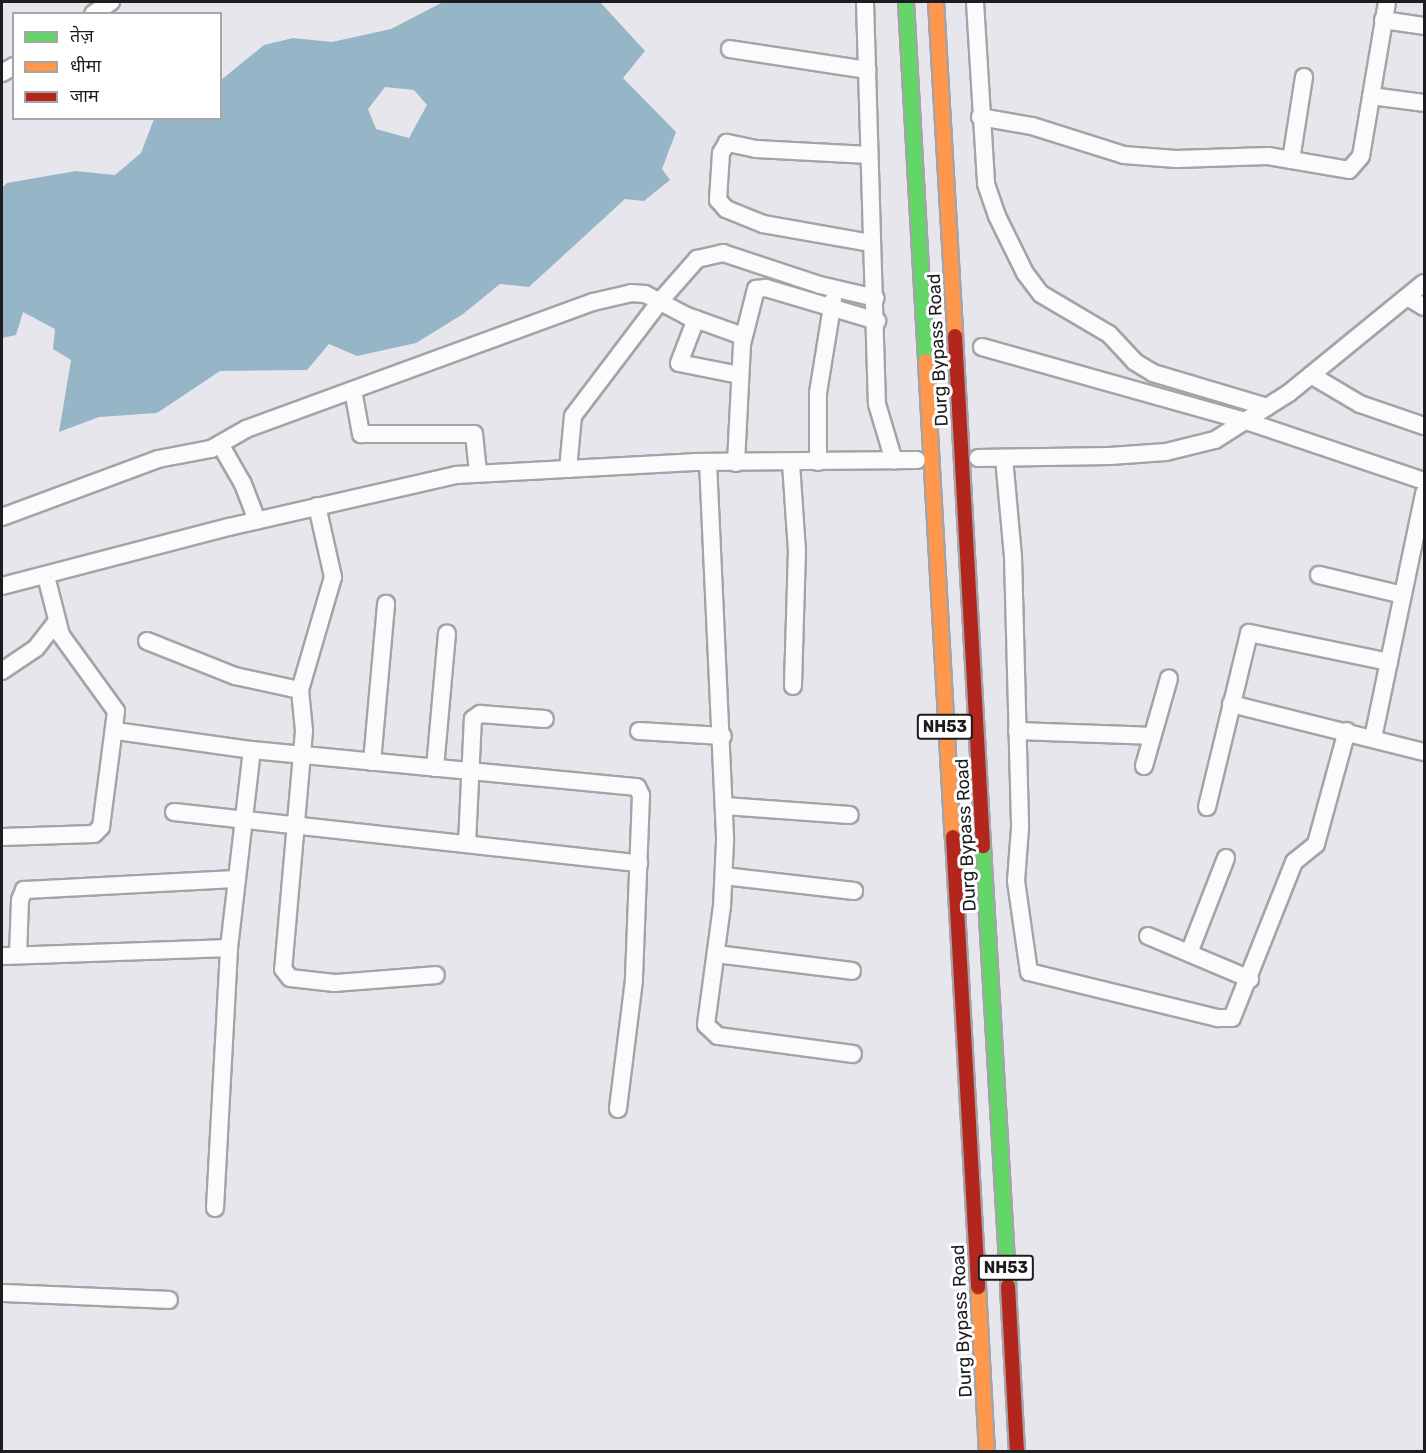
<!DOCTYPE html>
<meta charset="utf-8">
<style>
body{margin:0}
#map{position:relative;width:1426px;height:1453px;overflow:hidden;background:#e6e6ec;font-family:Rubik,"Noto Sans Devanagari",sans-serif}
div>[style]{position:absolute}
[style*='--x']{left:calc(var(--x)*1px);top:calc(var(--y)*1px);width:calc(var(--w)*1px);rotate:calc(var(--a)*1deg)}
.water>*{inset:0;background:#96b6c8}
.roads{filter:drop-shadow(2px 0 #a4a4a8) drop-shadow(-2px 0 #a4a4a8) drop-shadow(0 2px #a4a4a8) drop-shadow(0 -2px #a4a4a8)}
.street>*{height:16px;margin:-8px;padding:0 8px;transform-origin:8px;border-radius:8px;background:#fbfbfc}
.fast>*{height:14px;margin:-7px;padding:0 7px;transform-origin:7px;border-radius:7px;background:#63d668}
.slow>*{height:14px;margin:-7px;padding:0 7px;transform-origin:7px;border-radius:7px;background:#ff974d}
.jam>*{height:14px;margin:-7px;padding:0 7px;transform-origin:7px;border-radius:7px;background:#b3261e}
span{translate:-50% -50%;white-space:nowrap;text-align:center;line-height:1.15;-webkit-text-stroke:6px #fff;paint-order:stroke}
.shield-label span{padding:2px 4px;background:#fff;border:2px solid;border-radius:4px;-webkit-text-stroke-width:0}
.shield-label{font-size:16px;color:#1d1d21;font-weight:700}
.street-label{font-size:18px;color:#1d1d21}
.frame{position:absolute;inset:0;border:3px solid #1d1d21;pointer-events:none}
.legend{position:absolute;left:12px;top:12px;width:210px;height:108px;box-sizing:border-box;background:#fff;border:2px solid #a5a5a6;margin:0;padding:8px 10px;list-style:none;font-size:18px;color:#1d1d21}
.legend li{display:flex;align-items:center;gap:12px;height:30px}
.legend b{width:30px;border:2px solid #a5a5a6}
</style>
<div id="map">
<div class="water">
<i style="clip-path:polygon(evenodd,443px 2px,600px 2px,645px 51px,623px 78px,676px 132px,662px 169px,670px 180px,644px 201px,625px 199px,529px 287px,500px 284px,463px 314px,416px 343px,357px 356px,329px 344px,307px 370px,220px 371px,157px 413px,99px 417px,59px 432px,71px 360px,53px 349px,55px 329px,23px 312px,16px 335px,2px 338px,2px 188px,7px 183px,76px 171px,115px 175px,141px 153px,154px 119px,220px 118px,221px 80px,264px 45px,293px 38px,332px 42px,391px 29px,443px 2px,385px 87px,414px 90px,427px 105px,409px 138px,376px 129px,368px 109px,385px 87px)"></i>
</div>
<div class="roads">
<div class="street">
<i style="--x:865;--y:2;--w:402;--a:88.3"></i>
<i style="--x:877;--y:404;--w:59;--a:73.4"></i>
<i style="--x:975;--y:2;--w:182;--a:86.5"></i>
<i style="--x:986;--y:184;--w:34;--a:71"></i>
<i style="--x:997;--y:216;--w:64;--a:63.8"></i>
<i style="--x:1025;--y:273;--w:26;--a:53"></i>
<i style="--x:1041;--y:294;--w:79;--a:30.5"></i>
<i style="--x:1109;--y:334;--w:38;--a:47"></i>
<i style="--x:1135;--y:362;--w:21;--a:31"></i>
<i style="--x:1153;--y:373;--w:119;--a:16.6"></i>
<i style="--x:93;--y:14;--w:22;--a:-34"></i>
<i style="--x:1383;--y:20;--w:41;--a:8.3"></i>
<i style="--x:730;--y:49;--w:139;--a:8.7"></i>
<i style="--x:2;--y:73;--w:14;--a:-30"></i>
<i style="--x:1371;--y:96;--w:53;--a:7.5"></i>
<i style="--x:980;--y:117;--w:53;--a:9.8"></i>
<i style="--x:1032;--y:126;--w:96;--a:17.5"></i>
<i style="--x:1124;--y:155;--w:52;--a:4.4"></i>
<i style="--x:1176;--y:159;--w:92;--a:-1.9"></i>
<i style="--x:1268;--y:156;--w:82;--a:9.8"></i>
<i style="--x:1349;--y:170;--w:18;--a:-49"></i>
<i style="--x:1361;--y:156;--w:156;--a:-80.4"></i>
<i style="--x:869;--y:155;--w:113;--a:-177"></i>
<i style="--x:756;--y:149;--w:30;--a:-168"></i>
<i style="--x:727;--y:143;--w:12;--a:121"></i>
<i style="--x:721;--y:153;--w:47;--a:93.7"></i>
<i style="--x:718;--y:200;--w:12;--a:48"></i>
<i style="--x:726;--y:209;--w:40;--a:22"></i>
<i style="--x:763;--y:224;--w:110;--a:10"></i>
<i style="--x:1291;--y:160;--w:84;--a:-81.1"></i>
<i style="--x:1409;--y:298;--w:17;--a:31"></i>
<i style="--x:696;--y:319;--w:47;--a:111.1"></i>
<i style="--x:679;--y:363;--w:61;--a:11.3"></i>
<i style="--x:982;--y:347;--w:274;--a:15.7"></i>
<i style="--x:1246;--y:421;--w:188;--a:18.6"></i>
<i style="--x:1311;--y:375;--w:57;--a:30.6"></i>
<i style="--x:1360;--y:404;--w:68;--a:19"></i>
<i style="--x:353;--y:390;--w:45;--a:79.7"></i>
<i style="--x:361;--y:434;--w:113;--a:0"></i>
<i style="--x:474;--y:434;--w:39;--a:84"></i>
<i style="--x:220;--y:444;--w:46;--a:60.1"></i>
<i style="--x:243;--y:484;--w:39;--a:69"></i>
<i style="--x:978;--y:458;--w:132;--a:-0.9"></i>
<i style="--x:1110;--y:456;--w:56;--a:-4.1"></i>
<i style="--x:1166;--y:452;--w:50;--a:-13.8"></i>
<i style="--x:1215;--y:440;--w:88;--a:-32.4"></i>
<i style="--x:1289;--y:393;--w:174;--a:-39.2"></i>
<i style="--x:1004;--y:458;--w:98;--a:84.8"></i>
<i style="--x:1013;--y:556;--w:272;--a:88.5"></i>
<i style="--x:1020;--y:828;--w:53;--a:94.3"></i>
<i style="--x:1016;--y:881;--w:92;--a:81.9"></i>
<i style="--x:1029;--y:972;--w:195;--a:13.7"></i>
<i style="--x:1218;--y:1018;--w:14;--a:0"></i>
<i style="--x:1232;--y:1018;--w:168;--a:-68.3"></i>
<i style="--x:1294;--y:862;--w:28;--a:-39"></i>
<i style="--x:1316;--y:844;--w:117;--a:-74.7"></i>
<i style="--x:708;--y:462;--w:379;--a:87.4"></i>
<i style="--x:725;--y:841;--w:65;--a:92.6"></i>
<i style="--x:722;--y:906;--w:120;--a:97.7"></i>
<i style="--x:706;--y:1025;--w:16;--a:43"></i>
<i style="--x:718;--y:1036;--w:136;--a:7.6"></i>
<i style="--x:818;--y:462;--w:69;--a:-90"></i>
<i style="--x:818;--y:393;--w:94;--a:-80.8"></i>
<i style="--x:736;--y:463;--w:119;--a:-87.1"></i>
<i style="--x:742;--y:344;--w:57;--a:-75.7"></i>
<i style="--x:756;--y:289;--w:10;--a:-6"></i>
<i style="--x:766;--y:288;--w:116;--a:16.6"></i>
<i style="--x:791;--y:463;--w:87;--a:86.1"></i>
<i style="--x:797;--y:550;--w:136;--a:91.7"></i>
<i style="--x:568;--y:469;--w:53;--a:-84.6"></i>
<i style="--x:573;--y:416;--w:146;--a:-52.8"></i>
<i style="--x:661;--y:300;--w:55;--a:-48.7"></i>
<i style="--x:697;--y:259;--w:27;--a:-13"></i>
<i style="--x:723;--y:253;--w:102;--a:18.3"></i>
<i style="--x:820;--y:285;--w:57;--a:13.1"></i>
<i style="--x:317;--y:506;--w:73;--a:77.3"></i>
<i style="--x:333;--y:577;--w:118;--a:106.3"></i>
<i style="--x:300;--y:690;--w:41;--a:84.4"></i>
<i style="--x:304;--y:731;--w:239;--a:95"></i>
<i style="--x:283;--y:969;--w:11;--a:52"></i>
<i style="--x:290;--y:978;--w:45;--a:6.3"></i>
<i style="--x:335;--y:983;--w:101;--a:-4.5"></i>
<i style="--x:2;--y:517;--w:166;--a:-20.4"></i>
<i style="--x:158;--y:459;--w:54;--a:-10.7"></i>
<i style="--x:211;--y:449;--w:40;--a:-29.7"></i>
<i style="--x:246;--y:429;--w:370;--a:-20.1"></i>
<i style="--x:593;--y:302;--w:39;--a:-13"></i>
<i style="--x:631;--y:293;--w:14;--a:4"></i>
<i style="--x:645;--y:294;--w:47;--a:27.6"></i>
<i style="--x:687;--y:316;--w:59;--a:19.7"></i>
<i style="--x:1319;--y:575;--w:86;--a:13.4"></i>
<i style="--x:2;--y:586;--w:235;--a:-14.6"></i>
<i style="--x:229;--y:527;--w:233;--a:-12.9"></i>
<i style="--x:456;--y:475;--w:238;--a:-3.1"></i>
<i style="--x:694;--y:462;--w:223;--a:-0.5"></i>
<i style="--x:147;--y:641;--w:95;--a:21.7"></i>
<i style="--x:235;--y:676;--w:66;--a:12.2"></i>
<i style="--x:2;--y:671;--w:41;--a:-34.1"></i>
<i style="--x:36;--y:648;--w:33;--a:-52"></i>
<i style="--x:1231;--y:704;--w:199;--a:14"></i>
<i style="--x:116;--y:731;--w:137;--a:8"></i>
<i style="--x:252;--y:750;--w:387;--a:5.5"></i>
<i style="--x:637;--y:787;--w:9;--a:63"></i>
<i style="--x:641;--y:795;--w:185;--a:92.2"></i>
<i style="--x:634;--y:980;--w:130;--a:97.1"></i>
<i style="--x:639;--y:731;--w:84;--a:3.4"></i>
<i style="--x:1017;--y:731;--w:135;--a:2.1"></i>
<i style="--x:1373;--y:738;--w:250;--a:-78.2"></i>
<i style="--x:372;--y:762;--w:159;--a:-84.9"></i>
<i style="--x:1144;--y:766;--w:91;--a:-74.1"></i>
<i style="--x:435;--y:768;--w:135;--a:-84.9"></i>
<i style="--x:725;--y:806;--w:125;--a:4.1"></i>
<i style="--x:1207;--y:807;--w:179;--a:-76.4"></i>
<i style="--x:1249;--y:633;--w:143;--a:11.7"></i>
<i style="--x:174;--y:812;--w:468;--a:6.3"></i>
<i style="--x:2;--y:837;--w:92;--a:-1.9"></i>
<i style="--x:94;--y:834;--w:10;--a:-45"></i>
<i style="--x:101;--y:827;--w:117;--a:-82.6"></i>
<i style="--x:116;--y:711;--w:94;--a:-125.9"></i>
<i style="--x:61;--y:635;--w:61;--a:-104.3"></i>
<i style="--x:467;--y:844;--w:125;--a:-87.3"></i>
<i style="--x:473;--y:719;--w:9;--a:-36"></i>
<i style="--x:480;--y:714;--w:65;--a:4.4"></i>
<i style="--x:724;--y:876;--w:131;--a:6.6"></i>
<i style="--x:1148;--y:936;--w:111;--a:22.9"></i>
<i style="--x:1189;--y:953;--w:102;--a:-68.7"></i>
<i style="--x:716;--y:954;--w:137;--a:7.1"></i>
<i style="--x:18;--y:955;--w:55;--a:-87.9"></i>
<i style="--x:20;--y:900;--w:11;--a:-68"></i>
<i style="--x:24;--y:890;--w:213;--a:-3"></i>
<i style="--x:2;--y:956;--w:227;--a:-2"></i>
<i style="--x:215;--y:1208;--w:260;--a:-86.9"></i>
<i style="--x:229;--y:948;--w:199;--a:-83.4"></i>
<i style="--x:2;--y:1293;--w:167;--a:2.4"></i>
</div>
<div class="fast">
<i style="--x:906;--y:2;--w:360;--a:86.8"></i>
<i style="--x:983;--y:846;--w:441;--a:86.7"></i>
</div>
<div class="slow">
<i style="--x:936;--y:2;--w:335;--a:86.7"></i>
<i style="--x:926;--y:361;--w:477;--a:86.8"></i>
<i style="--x:978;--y:1287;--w:165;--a:86.9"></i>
</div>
<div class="jam">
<i style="--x:955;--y:336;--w:511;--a:86.86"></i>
<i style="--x:953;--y:837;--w:451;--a:86.8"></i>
<i style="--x:1008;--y:1286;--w:166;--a:86.9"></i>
</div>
</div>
<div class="shield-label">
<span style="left:945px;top:727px">NH53</span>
<span style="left:1006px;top:1268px">NH53</span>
</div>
<div class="street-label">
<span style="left:938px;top:350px;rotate:-93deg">Durg Bypass Road</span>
<span style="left:966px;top:835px;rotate:-93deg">Durg Bypass Road</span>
<span style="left:962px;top:1321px;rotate:-93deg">Durg Bypass Road</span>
</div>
<div class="frame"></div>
<ul class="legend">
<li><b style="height:8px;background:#63d668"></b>तेज़</li>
<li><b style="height:8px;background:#ff974d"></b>धीमा</li>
<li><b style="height:8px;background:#b3261e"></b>जाम</li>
</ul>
</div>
